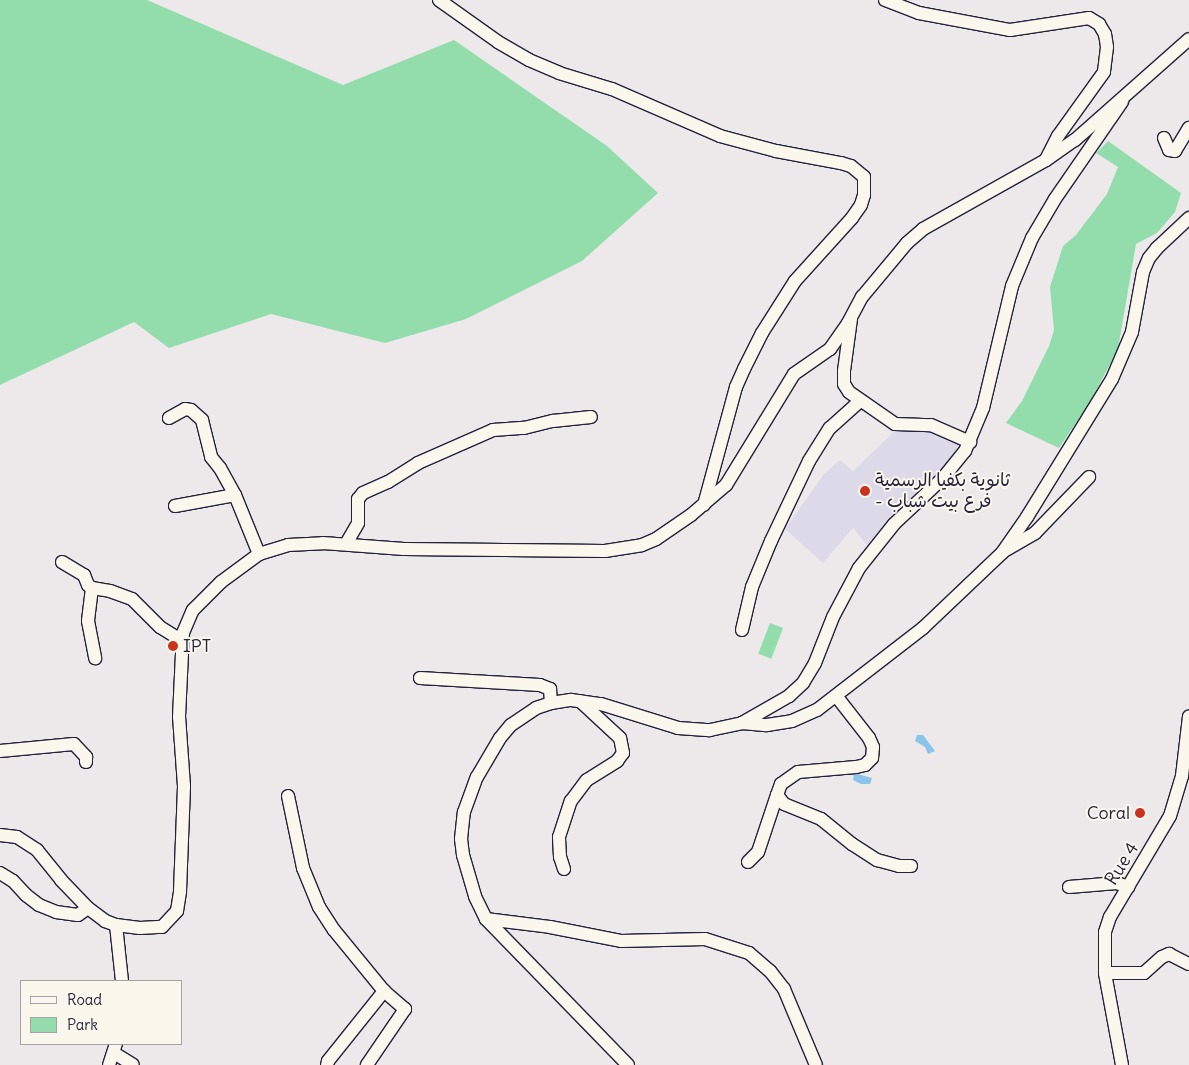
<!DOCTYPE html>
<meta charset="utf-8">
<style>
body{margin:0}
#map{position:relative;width:1189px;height:1065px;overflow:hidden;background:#ede9ea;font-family:Delius,"Playpen Sans Arabic",sans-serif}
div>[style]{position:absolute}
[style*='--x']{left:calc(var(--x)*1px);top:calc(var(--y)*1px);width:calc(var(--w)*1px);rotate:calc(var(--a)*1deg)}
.built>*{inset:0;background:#dcd9e8}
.green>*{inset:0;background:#93ddac;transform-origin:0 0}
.water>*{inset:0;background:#8bc3e9}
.roads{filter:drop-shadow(1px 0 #22223b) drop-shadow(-1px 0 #22223b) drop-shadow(0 1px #22223b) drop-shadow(0 -1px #22223b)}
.minor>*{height:12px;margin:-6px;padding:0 6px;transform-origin:6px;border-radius:6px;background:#fbf7ec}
.dots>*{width:14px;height:14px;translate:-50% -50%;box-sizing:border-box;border:2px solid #fbf7ec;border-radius:50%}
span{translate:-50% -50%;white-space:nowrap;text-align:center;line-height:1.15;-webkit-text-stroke:4px #fbf7ec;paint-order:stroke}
.poi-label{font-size:18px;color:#22223b}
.left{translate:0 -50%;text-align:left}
.right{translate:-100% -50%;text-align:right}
.street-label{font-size:18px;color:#22223b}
.legend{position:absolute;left:20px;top:980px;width:162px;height:65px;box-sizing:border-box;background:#fbf7ec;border:1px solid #a4a2a5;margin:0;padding:6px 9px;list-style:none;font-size:15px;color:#22223b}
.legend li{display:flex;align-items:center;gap:10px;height:25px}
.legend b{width:25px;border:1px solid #a4a2a5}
</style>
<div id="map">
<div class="built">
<i style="clip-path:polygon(918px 427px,960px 444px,942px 471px,897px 509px,867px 545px,853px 528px,823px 563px,785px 529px,824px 474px,840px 460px,853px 471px,897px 429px)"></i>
</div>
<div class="green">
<i style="clip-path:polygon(0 0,147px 0,343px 85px,454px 40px,607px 146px,658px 193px,582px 261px,466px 319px,385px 343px,271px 314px,169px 348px,134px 322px,0 385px)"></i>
<i style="clip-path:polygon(1108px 141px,1181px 193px,1175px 212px,1157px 233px,1136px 244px,1118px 349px,1090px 402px,1059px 448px,1006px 423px,1022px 401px,1049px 346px,1054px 330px,1050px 287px,1063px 246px,1076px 235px,1107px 194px,1118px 167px,1096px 153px)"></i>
<i style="left:770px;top:623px;width:14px;height:33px;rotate:21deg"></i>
</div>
<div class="water">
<i style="clip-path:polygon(917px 735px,923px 735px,935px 751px,928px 754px,925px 747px,915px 741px)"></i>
<i style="clip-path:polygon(854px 773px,872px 778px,870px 784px,861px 784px,853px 780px)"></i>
</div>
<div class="roads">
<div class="minor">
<i style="--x:439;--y:0;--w:72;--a:35.4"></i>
<i style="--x:498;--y:42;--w:36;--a:30"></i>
<i style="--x:529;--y:60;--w:33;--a:23"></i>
<i style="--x:559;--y:73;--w:55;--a:16.8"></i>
<i style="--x:612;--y:89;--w:118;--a:23.5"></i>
<i style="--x:720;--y:136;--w:58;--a:15"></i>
<i style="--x:776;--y:151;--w:66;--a:10.5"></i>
<i style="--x:841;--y:163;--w:10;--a:17"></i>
<i style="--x:851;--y:166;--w:17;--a:40"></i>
<i style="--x:864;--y:177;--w:18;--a:90"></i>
<i style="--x:864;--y:195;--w:10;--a:107"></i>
<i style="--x:861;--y:205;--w:16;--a:125"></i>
<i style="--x:852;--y:218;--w:85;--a:132.1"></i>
<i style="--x:795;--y:281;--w:62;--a:122.4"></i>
<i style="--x:762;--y:333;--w:40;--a:116.6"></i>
<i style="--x:744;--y:369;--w:20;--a:114"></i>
<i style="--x:736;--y:387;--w:122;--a:105.2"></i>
<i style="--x:885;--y:0;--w:36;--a:21"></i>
<i style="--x:919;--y:13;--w:93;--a:10.6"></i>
<i style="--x:1010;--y:30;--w:80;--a:-8.6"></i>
<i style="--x:1089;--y:18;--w:12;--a:31"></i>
<i style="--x:1099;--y:24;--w:12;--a:59"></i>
<i style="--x:1105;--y:34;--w:13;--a:81"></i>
<i style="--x:1107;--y:47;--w:25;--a:97"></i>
<i style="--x:1104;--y:72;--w:79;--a:125.7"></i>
<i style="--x:1058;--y:136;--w:27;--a:117"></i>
<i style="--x:1164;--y:138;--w:13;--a:67"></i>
<i style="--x:1169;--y:150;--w:6;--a:9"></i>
<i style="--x:1175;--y:151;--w:27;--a:-59"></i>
<i style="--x:851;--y:319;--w:52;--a:97.7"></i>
<i style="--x:844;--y:371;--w:13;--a:90"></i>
<i style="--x:844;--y:384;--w:9;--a:58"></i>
<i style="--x:849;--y:392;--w:56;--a:34.8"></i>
<i style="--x:895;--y:424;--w:36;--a:2"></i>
<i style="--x:931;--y:425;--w:43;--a:23.6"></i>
<i style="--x:169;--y:418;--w:18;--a:-29"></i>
<i style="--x:185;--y:409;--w:6;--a:9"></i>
<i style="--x:191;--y:410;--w:15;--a:42"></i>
<i style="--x:202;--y:420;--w:38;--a:76"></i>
<i style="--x:211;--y:457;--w:14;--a:51"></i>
<i style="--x:220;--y:468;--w:31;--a:61"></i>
<i style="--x:235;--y:495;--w:64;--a:67.9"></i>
<i style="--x:175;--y:506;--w:61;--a:-10.4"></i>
<i style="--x:346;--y:544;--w:24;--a:-60"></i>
<i style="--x:358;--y:523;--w:24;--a:-90"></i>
<i style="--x:358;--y:499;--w:8;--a:-50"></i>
<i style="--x:363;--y:493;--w:27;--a:-24"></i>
<i style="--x:388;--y:482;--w:36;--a:-32"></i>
<i style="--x:418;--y:463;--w:82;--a:-23.7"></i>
<i style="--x:493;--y:430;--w:31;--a:-4"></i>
<i style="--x:524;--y:428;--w:30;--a:-14"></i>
<i style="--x:553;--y:421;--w:38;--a:-6"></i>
<i style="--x:1004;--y:551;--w:36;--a:-30"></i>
<i style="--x:1035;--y:533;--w:78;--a:-46"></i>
<i style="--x:62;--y:562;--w:26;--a:31"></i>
<i style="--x:84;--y:575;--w:11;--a:68"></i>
<i style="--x:88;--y:585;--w:5;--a:37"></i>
<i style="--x:92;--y:588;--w:18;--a:9"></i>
<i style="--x:110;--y:591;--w:23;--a:20"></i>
<i style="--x:132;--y:599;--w:40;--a:45"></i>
<i style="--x:160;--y:627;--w:26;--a:32"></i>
<i style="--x:92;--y:588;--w:33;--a:97"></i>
<i style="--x:88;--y:621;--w:38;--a:79"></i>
<i style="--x:742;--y:630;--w:44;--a:-76.9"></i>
<i style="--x:752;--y:587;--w:50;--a:-67.6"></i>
<i style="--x:771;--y:541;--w:89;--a:-64.6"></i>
<i style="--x:809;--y:461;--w:39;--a:-58"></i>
<i style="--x:830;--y:428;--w:40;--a:-42"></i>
<i style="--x:420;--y:678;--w:120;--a:3.3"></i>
<i style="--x:540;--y:685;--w:11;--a:22"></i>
<i style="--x:550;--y:689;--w:14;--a:86"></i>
<i style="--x:837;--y:697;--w:52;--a:52"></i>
<i style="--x:869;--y:738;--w:10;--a:66"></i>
<i style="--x:873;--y:747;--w:11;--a:95"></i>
<i style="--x:872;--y:758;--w:10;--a:135"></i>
<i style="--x:865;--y:765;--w:9;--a:167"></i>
<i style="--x:856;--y:767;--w:58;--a:175.1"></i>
<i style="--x:798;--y:772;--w:21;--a:145"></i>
<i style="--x:781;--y:784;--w:12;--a:110"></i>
<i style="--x:777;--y:795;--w:11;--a:52"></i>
<i style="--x:784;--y:804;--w:40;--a:22"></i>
<i style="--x:821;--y:819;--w:40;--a:39"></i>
<i style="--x:852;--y:844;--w:30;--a:33"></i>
<i style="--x:877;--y:860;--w:23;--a:15"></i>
<i style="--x:899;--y:866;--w:12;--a:0"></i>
<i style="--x:742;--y:723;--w:25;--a:5"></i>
<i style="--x:767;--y:725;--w:25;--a:-9"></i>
<i style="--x:792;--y:721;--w:27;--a:-24"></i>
<i style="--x:817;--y:710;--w:134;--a:-37.7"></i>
<i style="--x:923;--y:628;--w:109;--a:-43.5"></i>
<i style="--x:1002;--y:553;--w:44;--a:-55.2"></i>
<i style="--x:1027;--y:517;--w:162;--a:-58.4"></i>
<i style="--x:1112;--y:379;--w:51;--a:-66.9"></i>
<i style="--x:1132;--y:332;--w:61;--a:-79.6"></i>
<i style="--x:1143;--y:272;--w:15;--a:-67"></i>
<i style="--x:1149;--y:258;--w:13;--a:-51"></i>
<i style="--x:1157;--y:248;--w:44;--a:-43.2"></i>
<i style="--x:0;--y:751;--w:74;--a:-5.4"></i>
<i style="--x:74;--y:744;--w:18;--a:47"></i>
<i style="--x:86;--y:757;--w:5;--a:90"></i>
<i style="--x:288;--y:796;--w:74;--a:78.2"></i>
<i style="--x:303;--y:868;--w:42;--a:67.7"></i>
<i style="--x:319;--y:907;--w:27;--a:57"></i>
<i style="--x:334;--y:930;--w:79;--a:50.7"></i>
<i style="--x:0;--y:835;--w:17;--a:7"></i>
<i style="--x:17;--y:837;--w:24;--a:33"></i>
<i style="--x:37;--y:850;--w:38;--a:51"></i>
<i style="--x:61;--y:880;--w:39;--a:46"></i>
<i style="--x:88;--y:908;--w:21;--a:37"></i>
<i style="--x:105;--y:921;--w:12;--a:20"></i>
<i style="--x:116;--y:925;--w:24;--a:7"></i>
<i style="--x:140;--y:928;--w:22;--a:-3"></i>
<i style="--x:162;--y:927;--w:22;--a:-47"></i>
<i style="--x:177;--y:911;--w:20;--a:-81"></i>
<i style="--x:180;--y:891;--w:105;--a:-87.8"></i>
<i style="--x:184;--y:786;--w:69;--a:-94.1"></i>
<i style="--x:179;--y:717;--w:84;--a:-87.3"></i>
<i style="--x:183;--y:633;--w:25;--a:-67"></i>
<i style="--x:193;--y:610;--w:40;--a:-45"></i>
<i style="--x:221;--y:582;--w:47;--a:-36.4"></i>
<i style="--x:259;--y:554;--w:30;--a:-17"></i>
<i style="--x:288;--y:545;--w:35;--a:-3"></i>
<i style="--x:323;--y:543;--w:81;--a:4.2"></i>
<i style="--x:404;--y:549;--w:201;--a:0.6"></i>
<i style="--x:605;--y:551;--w:37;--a:-9"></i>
<i style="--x:642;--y:545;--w:15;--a:-23"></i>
<i style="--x:656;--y:539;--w:42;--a:-34.4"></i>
<i style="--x:691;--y:515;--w:46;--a:-40.6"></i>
<i style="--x:726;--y:485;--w:130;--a:-58.5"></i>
<i style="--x:794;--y:374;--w:44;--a:-34.8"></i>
<i style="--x:830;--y:349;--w:32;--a:-55"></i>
<i style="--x:848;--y:323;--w:30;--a:-62"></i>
<i style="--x:862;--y:297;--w:70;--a:-50.2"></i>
<i style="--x:907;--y:243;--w:21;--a:-41"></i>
<i style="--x:923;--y:229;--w:141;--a:-29.3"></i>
<i style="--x:1046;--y:160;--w:35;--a:-35"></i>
<i style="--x:1075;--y:140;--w:152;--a:-41.5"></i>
<i style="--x:748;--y:862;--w:14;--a:-45"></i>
<i style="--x:758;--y:852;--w:60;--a:-71.6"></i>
<i style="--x:564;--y:869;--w:13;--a:-108"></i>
<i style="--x:560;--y:857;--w:20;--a:-93"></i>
<i style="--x:559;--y:837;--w:38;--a:-72"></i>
<i style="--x:571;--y:801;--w:26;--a:-53"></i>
<i style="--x:587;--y:780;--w:36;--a:-32"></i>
<i style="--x:617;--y:761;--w:10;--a:-53"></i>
<i style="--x:623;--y:753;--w:15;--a:-101"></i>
<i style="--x:620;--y:738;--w:54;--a:-137.2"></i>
<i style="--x:0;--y:873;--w:15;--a:32"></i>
<i style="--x:13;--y:881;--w:19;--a:47"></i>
<i style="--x:26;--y:895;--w:16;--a:38"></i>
<i style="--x:39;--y:905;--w:18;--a:22"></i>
<i style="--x:56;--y:912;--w:22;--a:8"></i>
<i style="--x:78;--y:915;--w:12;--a:-35"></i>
<i style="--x:1069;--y:887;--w:48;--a:-4.8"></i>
<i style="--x:1117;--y:883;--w:12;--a:20"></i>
<i style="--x:486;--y:919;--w:64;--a:7.1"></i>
<i style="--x:550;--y:927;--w:72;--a:11.2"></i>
<i style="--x:621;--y:941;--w:84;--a:-1.4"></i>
<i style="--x:705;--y:939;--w:46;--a:17.7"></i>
<i style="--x:749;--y:953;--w:28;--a:41"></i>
<i style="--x:770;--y:971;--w:23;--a:52"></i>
<i style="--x:784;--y:989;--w:82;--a:67.2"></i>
<i style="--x:116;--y:925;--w:56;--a:83.9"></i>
<i style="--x:1105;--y:973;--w:39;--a:0"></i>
<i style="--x:1144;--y:973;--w:24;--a:-42"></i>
<i style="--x:1162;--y:957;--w:8;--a:-23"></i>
<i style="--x:1169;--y:954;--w:22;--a:27"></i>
<i style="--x:114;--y:1053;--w:22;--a:32"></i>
<i style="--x:109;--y:1065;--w:22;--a:-72"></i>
<i style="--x:327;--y:1065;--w:4;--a:-76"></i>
<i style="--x:328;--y:1061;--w:90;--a:-51.3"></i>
<i style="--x:384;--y:991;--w:28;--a:41"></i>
<i style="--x:405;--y:1009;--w:68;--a:124.2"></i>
<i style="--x:628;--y:1065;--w:204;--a:-134.2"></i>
<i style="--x:486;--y:919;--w:25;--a:-116"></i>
<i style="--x:475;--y:896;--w:43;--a:-106.3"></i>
<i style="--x:463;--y:855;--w:16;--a:-97"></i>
<i style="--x:461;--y:839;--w:27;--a:-84"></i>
<i style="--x:464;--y:812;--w:37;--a:-70"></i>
<i style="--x:477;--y:777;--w:45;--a:-59.5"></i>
<i style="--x:500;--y:738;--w:17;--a:-50"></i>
<i style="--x:511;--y:725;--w:30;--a:-34"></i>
<i style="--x:536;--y:708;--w:16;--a:-18"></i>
<i style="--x:551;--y:703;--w:20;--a:-9"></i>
<i style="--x:571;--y:700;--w:30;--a:8"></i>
<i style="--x:601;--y:704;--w:81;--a:17.3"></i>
<i style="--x:678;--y:728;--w:32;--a:4"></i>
<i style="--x:710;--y:730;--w:33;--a:-12"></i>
<i style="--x:742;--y:723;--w:54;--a:-29.9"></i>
<i style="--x:789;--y:696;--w:19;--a:-43"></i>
<i style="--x:803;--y:683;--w:23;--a:-59"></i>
<i style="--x:815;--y:663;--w:49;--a:-68.6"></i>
<i style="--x:833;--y:617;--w:55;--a:-62"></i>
<i style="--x:859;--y:568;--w:56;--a:-51.5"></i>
<i style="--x:894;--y:524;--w:67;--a:-43.2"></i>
<i style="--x:943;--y:478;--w:35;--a:-51"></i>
<i style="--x:965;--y:451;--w:47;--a:-67.3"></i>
<i style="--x:983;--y:408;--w:125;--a:-76.6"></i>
<i style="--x:1012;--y:286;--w:52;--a:-67.4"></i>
<i style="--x:1032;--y:238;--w:45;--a:-59.5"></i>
<i style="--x:1055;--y:199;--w:118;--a:-55.4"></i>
<i style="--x:1122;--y:1065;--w:94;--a:-100.5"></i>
<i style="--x:1105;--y:973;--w:41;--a:-90"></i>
<i style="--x:1105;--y:932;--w:16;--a:-72"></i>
<i style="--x:1110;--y:917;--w:117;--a:-59.3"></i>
<i style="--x:1170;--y:816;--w:42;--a:-73.3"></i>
<i style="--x:1182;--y:776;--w:60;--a:-83.3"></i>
</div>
</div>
<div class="dots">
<i style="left:865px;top:491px;background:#c8321e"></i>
<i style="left:173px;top:646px;background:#c8321e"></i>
<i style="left:1140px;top:813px;background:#c8321e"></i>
</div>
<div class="poi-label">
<span class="left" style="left:875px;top:491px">ثانوية بكفيا الرسمية<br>- فرع بيت شباب</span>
<span class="left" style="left:183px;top:646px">IPT</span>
<span class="right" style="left:1130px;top:813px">Coral</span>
</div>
<div class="street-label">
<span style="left:1122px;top:864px;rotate:-58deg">Rue 4</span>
</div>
<ul class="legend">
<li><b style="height:6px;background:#fbf7ec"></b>Road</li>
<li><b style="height:14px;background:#93ddac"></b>Park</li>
</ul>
</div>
